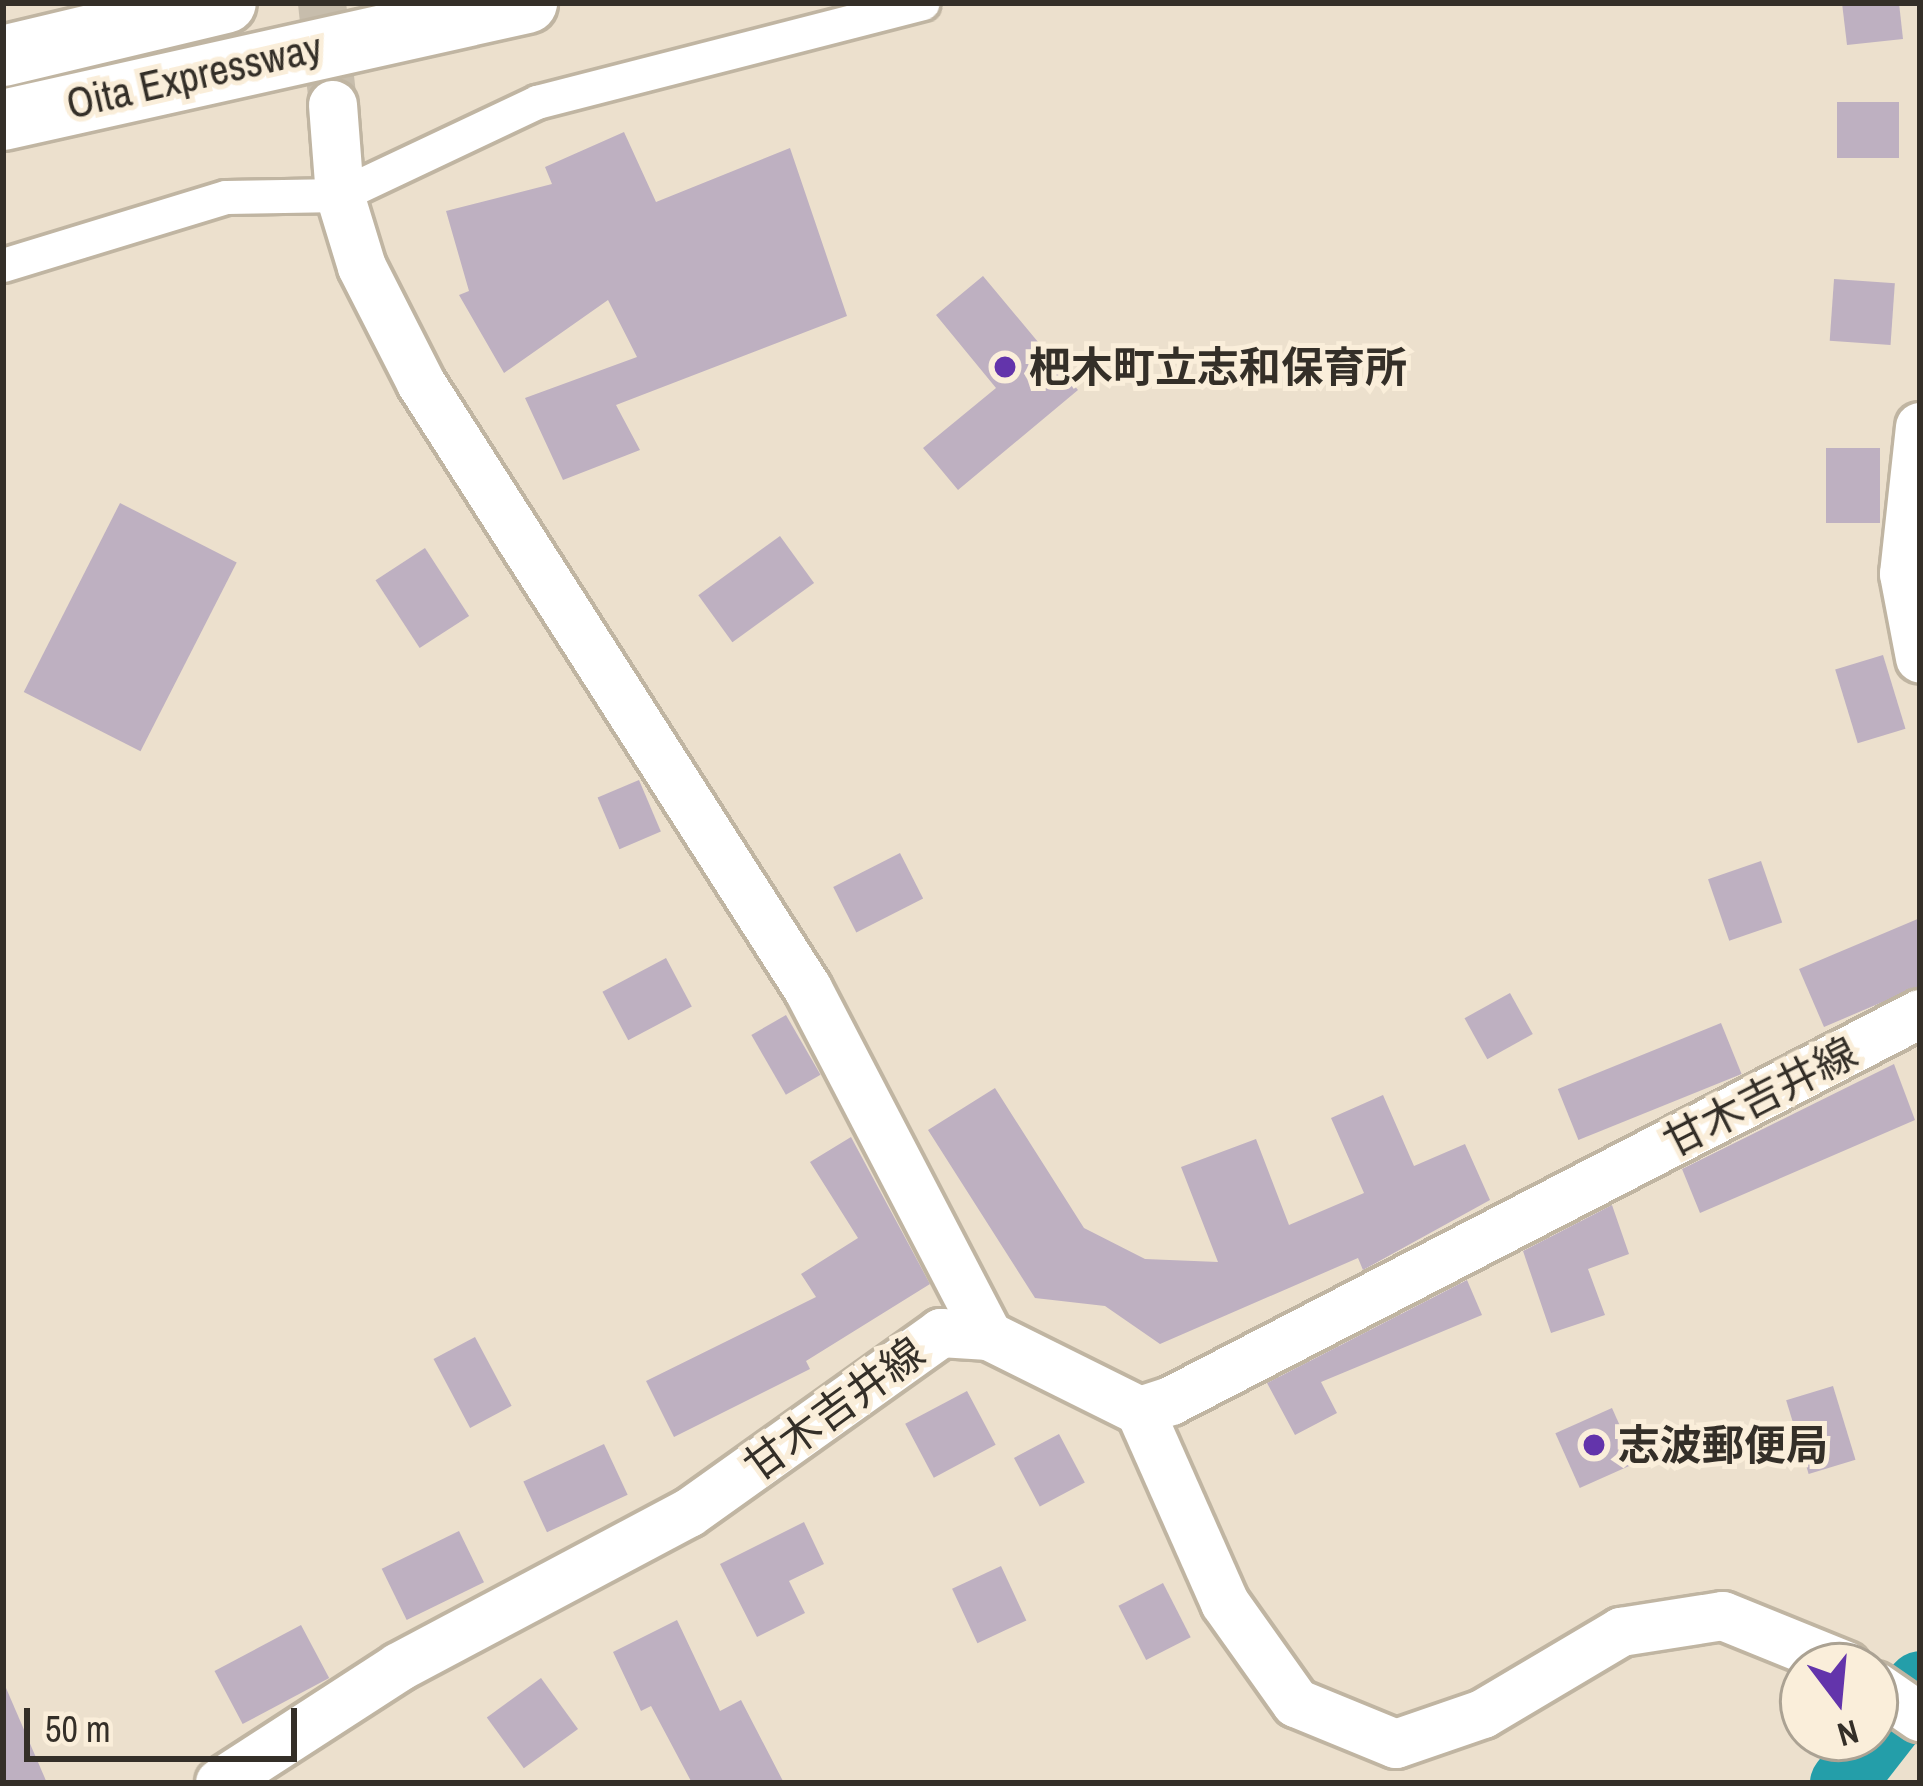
<!DOCTYPE html>
<meta charset="utf-8">
<style>
body{margin:0}
#map{position:relative;width:1923px;height:1786px;overflow:hidden;background:#ece0cd;font-family:"Archivo Narrow","Noto Sans JP",sans-serif}
div>[style]{position:absolute}
[style*='--x']{left:calc(var(--x)*1px);top:calc(var(--y)*1px);width:calc(var(--w)*1px);rotate:calc(var(--a)*1deg)}
.river>*{height:66px;margin:-33px;padding:0 33px;transform-origin:33px;border-radius:33px;background:#249ea9}
.building>*{inset:0;background:#beb0c1;transform-origin:0 0}
.secondary-tunnel>*{height:48px;margin-top:-24px;transform-origin:0;background:repeating-linear-gradient(90deg,#c7bdac 0 48px,transparent 0 72px)}
.roads{filter:drop-shadow(3px 0 #c0b5a2) drop-shadow(-3px 0 #c0b5a2) drop-shadow(0 3px #c0b5a2) drop-shadow(0 -3px #c0b5a2)}
.street>*{height:33px;margin:-16.5px;padding:0 16.5px;transform-origin:16.5px;border-radius:16.5px;background:#fff}
.secondary>*{height:48px;margin:-24px;padding:0 24px;transform-origin:24px;border-radius:24px;background:#fff}
.highway>*{height:60px;margin:-30px;padding:0 30px;transform-origin:30px;border-radius:30px;background:#fff}
.dots>*{width:33px;height:33px;translate:-50% -50%;box-sizing:border-box;border:6px solid #faeeda;border-radius:50%}
span{translate:-50% -50%;white-space:nowrap;text-align:center;line-height:1.15;-webkit-text-stroke:10px #faeeda;paint-order:stroke}
.street-label{font-size:42px;color:#342f28}
.poi-label{font-size:42px;color:#342f28;font-weight:700}
.left{translate:0 -50%;text-align:left}
.frame{position:absolute;inset:0;border:6px solid #342f28;pointer-events:none}
.north{position:absolute;left:1779px;top:1642px;width:120px;height:120px;box-sizing:border-box;background:#faeeda;border:3px solid #aba293;border-radius:50%;rotate:164deg;font-size:33px;font-weight:700;line-height:48px;text-align:center;color:#342f28}
.north::after{content:'';display:block;margin:auto;width:42px;height:54px;background:#6334ab;clip-path:polygon(50% 0,100% 100%,50% 72%,0 100%)}
.scale{position:absolute;left:24px;top:1708px;width:273px;height:54px;box-sizing:border-box;border:6px solid #342f28;border-top:0;padding-left:15px;font-size:36px;line-height:42px;white-space:nowrap;color:#342f28;-webkit-text-stroke:9px #faeeda;paint-order:stroke}
</style>
<div id="map">
<div class="river">
<i style="--x:1843;--y:1783;--w:125;--a:-52.1"></i>
</div>
<div class="building">
<i style="clip-path:polygon(1842px 3px,1899px 3px,1903px 39px,1847px 45px)"></i>
<i style="left:1899px;top:102px;width:56px;height:62px;rotate:90deg"></i>
<i style="clip-path:polygon(624px 132px,656px 202px,790px 148px,847px 316px,616px 405px,640px 450px,563px 480px,525px 398px,637px 357px,608px 300px,504px 373px,459px 295px,469px 291px,446px 211px,552px 184px,545px 167px)"></i>
<i style="clip-path:polygon(983px 276px,1078px 390px,958px 490px,923px 448px,996px 388px,936px 315px)"></i>
<i style="left:1834px;top:279px;width:61px;height:62px;rotate:4deg"></i>
<i style="left:1826px;top:448px;width:54px;height:75px"></i>
<i style="left:120px;top:503px;width:131px;height:212px;rotate:27deg"></i>
<i style="left:780px;top:536px;width:58px;height:101px;rotate:54deg"></i>
<i style="left:425px;top:548px;width:81px;height:59px;rotate:57deg"></i>
<i style="left:1883px;top:655px;width:77px;height:50px;rotate:73deg"></i>
<i style="left:639px;top:780px;width:56px;height:45px;rotate:67deg"></i>
<i style="left:900px;top:853px;width:51px;height:75px;rotate:63deg"></i>
<i style="left:1761px;top:861px;width:65px;height:56px;rotate:71deg"></i>
<i style="clip-path:polygon(1920px 918px,1920px 986px,1824px 1027px,1799px 969px)"></i>
<i style="left:666px;top:958px;width:55px;height:72px;rotate:62deg"></i>
<i style="left:1510px;top:993px;width:47px;height:52px;rotate:61deg"></i>
<i style="left:786px;top:1015px;width:69px;height:40px;rotate:60deg"></i>
<i style="left:1721px;top:1023px;width:55px;height:176px;rotate:68deg"></i>
<i style="clip-path:polygon(1894px 1064px,1915px 1120px,1700px 1213px,1682px 1169px)"></i>
<i style="clip-path:polygon(995px 1088px,1084px 1228px,1145px 1259px,1218px 1262px,1181px 1167px,1256px 1139px,1289px 1225px,1364px 1193px,1331px 1118px,1383px 1095px,1414px 1166px,1465px 1144px,1490px 1200px,1363px 1270px,1358px 1258px,1160px 1344px,1105px 1306px,1035px 1298px,928px 1130px)"></i>
<i style="clip-path:polygon(851px 1137px,930px 1284px,806px 1361px,810px 1369px,674px 1437px,646px 1381px,816px 1297px,801px 1274px,858px 1238px,810px 1162px)"></i>
<i style="clip-path:polygon(1612px 1205px,1629px 1254px,1588px 1269px,1605px 1315px,1551px 1333px,1523px 1251px)"></i>
<i style="clip-path:polygon(1467px 1280px,1482px 1315px,1321px 1382px,1337px 1413px,1295px 1435px,1267px 1383px)"></i>
<i style="left:475px;top:1337px;width:78px;height:47px;rotate:62deg"></i>
<i style="left:1833px;top:1386px;width:77px;height:49px;rotate:73deg"></i>
<i style="left:967px;top:1391px;width:61px;height:70px;rotate:62deg"></i>
<i style="left:1612px;top:1408px;width:60px;height:62px;rotate:66deg"></i>
<i style="left:1059px;top:1434px;width:55px;height:51px;rotate:62deg"></i>
<i style="left:604px;top:1444px;width:56px;height:89px;rotate:65deg"></i>
<i style="clip-path:polygon(804px 1522px,824px 1564px,789px 1581px,805px 1613px,757px 1637px,720px 1564px)"></i>
<i style="left:459px;top:1531px;width:57px;height:86px;rotate:64deg"></i>
<i style="left:1001px;top:1566px;width:60px;height:54px;rotate:65deg"></i>
<i style="left:1163px;top:1583px;width:61px;height:50px;rotate:63deg"></i>
<i style="clip-path:polygon(677px 1620px,720px 1711px,741px 1700px,784px 1783px,692px 1783px,651px 1706px,641px 1711px,613px 1652px)"></i>
<i style="left:301px;top:1625px;width:60px;height:98px;rotate:62deg"></i>
<i style="left:541px;top:1678px;width:63px;height:67px;rotate:54deg"></i>
<i style="clip-path:polygon(3px 1681px,47px 1783px,3px 1783px)"></i>
</div>
<div class="secondary-tunnel">
<i style="--x:322;--y:3;--w:103;--a:83.8"></i>
</div>
<div class="roads">
<div class="street">
<i style="--x:3;--y:265;--w:233;--a:-17"></i>
<i style="--x:226;--y:197;--w:114;--a:-1"></i>
<i style="--x:340;--y:195;--w:218;--a:-25.3"></i>
<i style="--x:537;--y:102;--w:398;--a:-14.4"></i>
</div>
<div class="secondary">
<i style="--x:333;--y:105;--w:90;--a:85.6"></i>
<i style="--x:340;--y:195;--w:75;--a:73"></i>
<i style="--x:362;--y:267;--w:130;--a:63"></i>
<i style="--x:421;--y:383;--w:719;--a:57.44"></i>
<i style="--x:808;--y:989;--w:391;--a:62.5"></i>
<i style="--x:1920;--y:427;--w:148;--a:96.2"></i>
<i style="--x:1904;--y:574;--w:86;--a:79.2"></i>
<i style="--x:1140;--y:1411;--w:210;--a:66.1"></i>
<i style="--x:1225;--y:1603;--w:123;--a:54.6"></i>
<i style="--x:1296;--y:1703;--w:108;--a:22.3"></i>
<i style="--x:1396;--y:1744;--w:92;--a:-19"></i>
<i style="--x:1483;--y:1714;--w:161;--a:-30.7"></i>
<i style="--x:1621;--y:1632;--w:103;--a:-8.9"></i>
<i style="--x:1723;--y:1616;--w:133;--a:22.1"></i>
<i style="--x:1875;--y:1686;--w:55;--a:34.6"></i>
<i style="--x:220;--y:1783;--w:213;--a:-32.9"></i>
<i style="--x:399;--y:1667;--w:328;--a:-28"></i>
<i style="--x:689;--y:1513;--w:310;--a:-35.5"></i>
<i style="--x:941;--y:1333;--w:48;--a:3.6"></i>
<i style="--x:989;--y:1336;--w:169;--a:26.4"></i>
<i style="--x:1140;--y:1411;--w:33;--a:-18"></i>
<i style="--x:1171;--y:1401;--w:843;--a:-27.32"></i>
</div>
<div class="highway">
<i style="--x:3;--y:56;--w:229;--a:-13.4"></i>
<i style="--x:3;--y:120;--w:537;--a:-12.59"></i>
</div>
</div>
<div class="dots">
<i style="left:1005px;top:367px;background:#6334ab"></i>
<i style="left:1594px;top:1445px;background:#6334ab"></i>
</div>
<div class="street-label">
<span style="left:194px;top:75px;rotate:-13deg">Oita Expressway</span>
<span style="left:1760px;top:1097px;rotate:-27deg">甘木吉井線</span>
<span style="left:834px;top:1409px;rotate:-36deg">甘木吉井線</span>
</div>
<div class="poi-label">
<span class="left" style="left:1029px;top:367px">杷木町立志和保育所</span>
<span class="left" style="left:1618px;top:1445px">志波郵便局</span>
</div>
<div class="frame"></div>
<div class="north">N</div>
<div class="scale">50 m</div>
</div>
